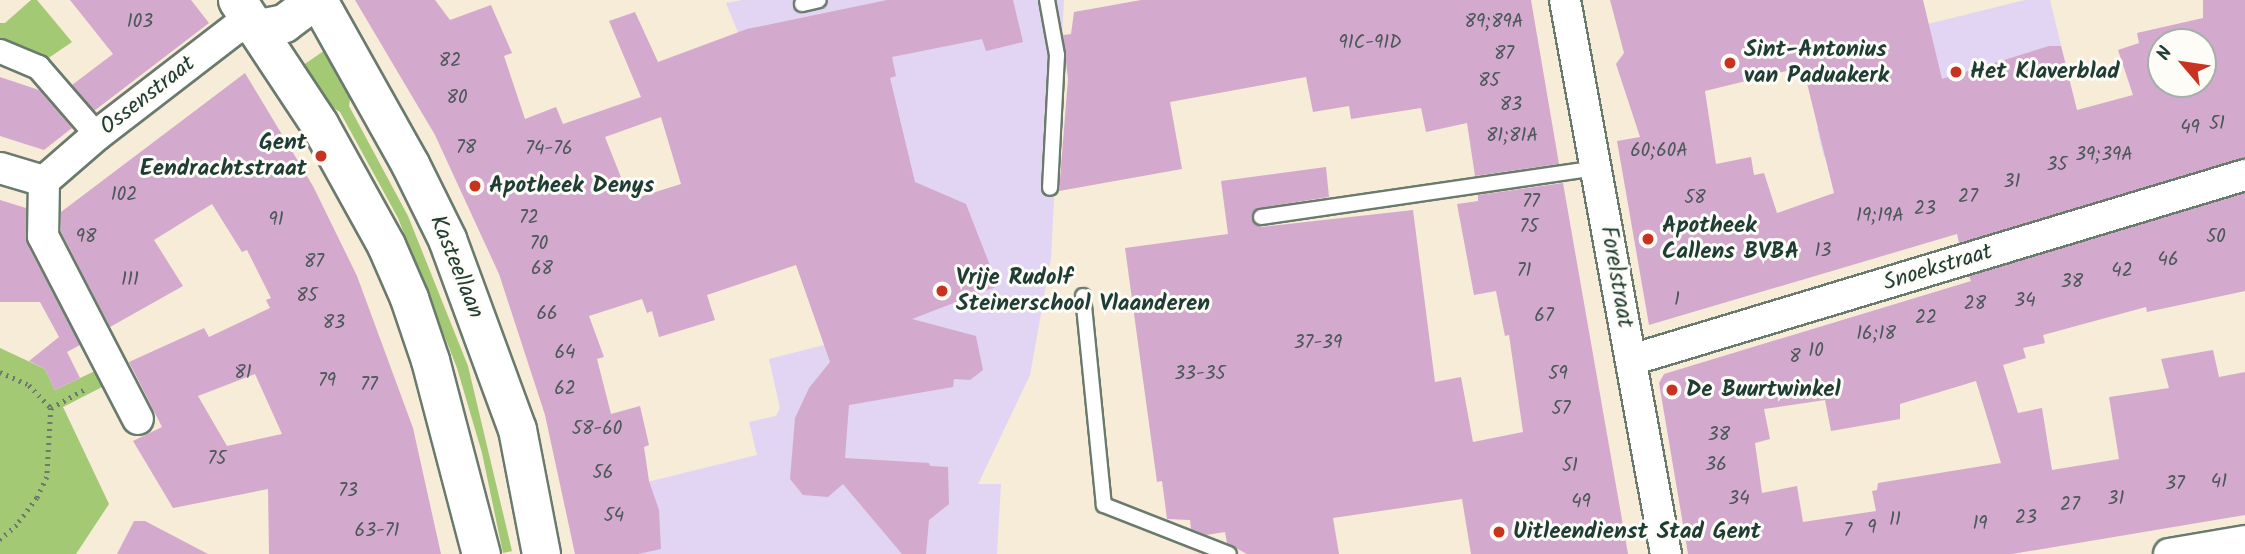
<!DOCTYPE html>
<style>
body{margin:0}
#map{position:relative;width:2245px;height:554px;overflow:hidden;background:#f6ecd7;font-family:Kalam,sans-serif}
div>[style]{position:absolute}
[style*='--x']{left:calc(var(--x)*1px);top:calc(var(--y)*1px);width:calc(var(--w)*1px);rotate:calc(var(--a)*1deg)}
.built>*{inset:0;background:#e2d4f3}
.green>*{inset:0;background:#a3c974}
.building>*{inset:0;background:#d3aacd}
.path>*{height:4.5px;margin-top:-2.25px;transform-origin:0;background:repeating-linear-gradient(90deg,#6a7a6d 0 2px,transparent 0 7px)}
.roads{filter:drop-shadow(2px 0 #6a7a6d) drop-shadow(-2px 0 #6a7a6d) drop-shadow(0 2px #6a7a6d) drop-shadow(0 -2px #6a7a6d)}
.service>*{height:14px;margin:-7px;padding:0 7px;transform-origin:7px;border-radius:7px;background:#fff}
.pedestrian>*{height:23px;margin:-11.5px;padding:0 11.5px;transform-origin:11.5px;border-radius:11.5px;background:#fff}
.minor>*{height:30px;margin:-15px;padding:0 15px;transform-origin:15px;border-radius:15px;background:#fff}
.tertiary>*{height:37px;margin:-18.5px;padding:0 18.5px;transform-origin:18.5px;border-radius:18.5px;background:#fff}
.dots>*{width:19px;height:19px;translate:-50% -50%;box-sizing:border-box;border:4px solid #fdfcf7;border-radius:50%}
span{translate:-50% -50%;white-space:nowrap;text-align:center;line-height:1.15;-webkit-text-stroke:6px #fdfcf7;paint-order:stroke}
.number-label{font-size:19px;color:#4c585a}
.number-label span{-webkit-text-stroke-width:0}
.poi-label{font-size:23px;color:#1f3d34;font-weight:700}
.left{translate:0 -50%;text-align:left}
.right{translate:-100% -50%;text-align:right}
.street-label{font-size:23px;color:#1f3d34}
.north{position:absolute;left:2147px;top:28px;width:70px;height:70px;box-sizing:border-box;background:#fdfcf7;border:2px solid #a4b0a9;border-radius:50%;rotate:299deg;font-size:19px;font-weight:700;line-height:28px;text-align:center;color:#1f3d34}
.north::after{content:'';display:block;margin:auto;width:24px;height:32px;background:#c8321e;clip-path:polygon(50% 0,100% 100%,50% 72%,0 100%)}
</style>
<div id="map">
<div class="built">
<i style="clip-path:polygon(742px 0,1064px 0,1051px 258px,1030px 375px,978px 484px,1001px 484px,997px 554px,575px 554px,566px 502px,757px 455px,749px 422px,776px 416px,780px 408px,769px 359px,852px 338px,813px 219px,726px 3px)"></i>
<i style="clip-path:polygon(2025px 0,2050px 0,2070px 82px,1824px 157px,1817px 128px,1855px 119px,1928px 24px)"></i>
</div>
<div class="green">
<i style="clip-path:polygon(31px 0,37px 0,72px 42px,47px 59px,89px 116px,36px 73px,0 58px,0 23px,5px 23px)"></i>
<i style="clip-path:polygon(325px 50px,351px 92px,349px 106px,408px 216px,468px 366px,512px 551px,503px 553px,482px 453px,457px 368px,398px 218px,340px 112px,323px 102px,302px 66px)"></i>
<i style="clip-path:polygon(0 348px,45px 369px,55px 390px,99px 369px,106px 385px,63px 407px,109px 504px,76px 554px,0 554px)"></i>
</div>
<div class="building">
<i style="clip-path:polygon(70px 0,191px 0,209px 23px,94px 111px,72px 85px,113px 54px)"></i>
<i style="clip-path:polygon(evenodd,355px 0,435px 0,450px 20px,491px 5px,512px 53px,504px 56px,525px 119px,556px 107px,563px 124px,641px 97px,609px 21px,635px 12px,658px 62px,747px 29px,887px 0,1013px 0,1023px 42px,986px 51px,982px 39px,892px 57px,896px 76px,890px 78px,915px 182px,966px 204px,998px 286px,912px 319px,976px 336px,983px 370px,970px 380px,954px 379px,953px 387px,849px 405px,845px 458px,929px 463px,930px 466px,948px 467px,949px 504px,929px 520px,926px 554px,902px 554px,843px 484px,828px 497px,803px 495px,790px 479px,795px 418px,809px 388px,830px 362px,796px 265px,707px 295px,715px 320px,659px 337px,652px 311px,647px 313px,642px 299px,589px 316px,604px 357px,597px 359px,611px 414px,640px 406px,649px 445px,644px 447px,649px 481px,659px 510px,661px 549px,638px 554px,575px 554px,545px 415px,499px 274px,435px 135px,355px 0,661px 117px,681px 184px,630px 200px,605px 137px,661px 117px)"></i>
<i style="clip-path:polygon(1141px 0,1531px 0,1559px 164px,1475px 176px,1467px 123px,1426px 132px,1421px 108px,1351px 119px,1349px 106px,1313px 112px,1306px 77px,1170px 102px,1182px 169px,1059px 191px,1068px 79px,1063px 35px,1071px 34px,1074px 12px)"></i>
<i style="clip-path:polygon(evenodd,1610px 0,1923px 0,1942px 79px,2049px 46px,2061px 46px,2077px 110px,2133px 95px,2118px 50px,2139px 43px,2137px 33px,2203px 18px,2203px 0,2245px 0,2245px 158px,1959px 243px,1957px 234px,1649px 325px,1617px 141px,1640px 137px,1616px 64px,1624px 53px,1610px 0,2161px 42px,2203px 42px,2203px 84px,2161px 84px,2161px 42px,1610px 0,1803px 67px,1834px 193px,1777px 213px,1764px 173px,1754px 175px,1751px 157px,1716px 164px,1705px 91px,1803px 67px)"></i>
<i style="clip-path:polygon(evenodd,245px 73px,313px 186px,357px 276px,413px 428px,441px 554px,269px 554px,268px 489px,173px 508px,133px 441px,162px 427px,129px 362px,204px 328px,209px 337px,270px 308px,266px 300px,271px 298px,247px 250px,242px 252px,212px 204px,154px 240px,183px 286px,110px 327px,61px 232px,61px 212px,245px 73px,255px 374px,282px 434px,227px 446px,198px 396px,255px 374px)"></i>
<i style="clip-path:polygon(0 77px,39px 90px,72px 128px,44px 150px,0 136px)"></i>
<i style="clip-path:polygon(1326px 167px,1329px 197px,1259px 208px,1252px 213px,1253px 222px,1262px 227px,1413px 210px,1435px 382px,1461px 377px,1473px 442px,1523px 432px,1509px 335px,1505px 336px,1496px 291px,1474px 295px,1457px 204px,1478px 201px,1478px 195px,1563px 183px,1628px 554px,1471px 554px,1462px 499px,1333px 518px,1339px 554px,1247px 554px,1227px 543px,1225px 532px,1206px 535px,1191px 529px,1190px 520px,1167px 519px,1162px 481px,1157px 482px,1125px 248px,1228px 234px,1221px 181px)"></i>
<i style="clip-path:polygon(evenodd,2245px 193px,2245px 291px,2147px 312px,2146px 307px,2043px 335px,2045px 343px,2023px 348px,2026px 358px,2003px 365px,2018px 413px,2042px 408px,2052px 470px,2119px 459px,2109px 397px,2169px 388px,2161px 359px,2213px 350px,2219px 377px,2245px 372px,2245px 515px,2012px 554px,1688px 554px,1659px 383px,1664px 374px,1971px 281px,1969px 276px,2245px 193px,1976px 381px,2001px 463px,1878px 483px,1877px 490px,1872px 491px,1876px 511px,1803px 522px,1797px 486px,1762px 493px,1755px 443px,1770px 439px,1764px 409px,1825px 400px,1831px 431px,1900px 419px,1900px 404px,1976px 381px)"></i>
<i style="clip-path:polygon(0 200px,26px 208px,27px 244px,80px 345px,67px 352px,80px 378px,55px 390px,45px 369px,29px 361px,59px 337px,40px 302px,0 302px)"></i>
<i style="clip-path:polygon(134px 521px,145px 521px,208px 554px,117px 554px)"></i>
</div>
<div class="path">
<i style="--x:0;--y:372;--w:32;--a:24"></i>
<i style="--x:29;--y:385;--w:32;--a:46"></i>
<i style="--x:51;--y:408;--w:69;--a:93.3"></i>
<i style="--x:47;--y:477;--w:23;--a:115"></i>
<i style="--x:37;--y:498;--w:34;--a:127"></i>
<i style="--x:17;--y:525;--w:23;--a:139"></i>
<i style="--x:51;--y:408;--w:41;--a:-29.1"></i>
</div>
<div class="roads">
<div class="service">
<i style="--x:1047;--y:0;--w:56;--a:79.7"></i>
<i style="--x:1057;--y:55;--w:133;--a:93"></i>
<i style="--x:802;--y:4;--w:17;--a:-13"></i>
<i style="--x:1261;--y:217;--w:340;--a:-8.3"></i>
<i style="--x:1083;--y:296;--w:210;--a:84.3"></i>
<i style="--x:1104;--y:505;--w:134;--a:21.4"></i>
</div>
<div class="pedestrian">
<i style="--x:0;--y:51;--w:41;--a:22.8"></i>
<i style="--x:38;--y:67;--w:90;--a:49.1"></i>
</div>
<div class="minor">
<i style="--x:1565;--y:0;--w:563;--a:79.67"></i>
<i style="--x:0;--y:168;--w:46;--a:16.5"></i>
<i style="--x:44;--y:181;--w:70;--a:-41"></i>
<i style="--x:97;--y:135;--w:177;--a:-37.6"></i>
<i style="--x:237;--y:27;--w:22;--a:3"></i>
<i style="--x:44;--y:181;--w:55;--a:91"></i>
<i style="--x:43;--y:236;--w:206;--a:62.6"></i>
<i style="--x:1631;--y:360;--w:641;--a:-16.77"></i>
<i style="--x:2169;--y:554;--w:77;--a:-9.7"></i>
</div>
<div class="tertiary">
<i style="--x:237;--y:0;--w:149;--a:56.5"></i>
<i style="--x:319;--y:124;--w:138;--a:61"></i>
<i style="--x:386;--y:245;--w:58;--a:66.5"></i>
<i style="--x:409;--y:298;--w:65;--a:71.3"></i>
<i style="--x:430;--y:360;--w:201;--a:75.3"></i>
<i style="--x:318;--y:0;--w:188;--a:60.7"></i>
<i style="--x:410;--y:164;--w:84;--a:63.7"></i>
<i style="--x:447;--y:239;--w:202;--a:69.8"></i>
<i style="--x:517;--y:429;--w:127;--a:79.1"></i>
<i style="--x:259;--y:28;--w:25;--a:-11"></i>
<i style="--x:284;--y:23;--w:39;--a:-37"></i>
</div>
</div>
<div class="dots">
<i style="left:1730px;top:63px;background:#c8321e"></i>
<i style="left:1956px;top:72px;background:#c8321e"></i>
<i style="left:321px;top:156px;background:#c8321e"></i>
<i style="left:475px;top:186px;background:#c8321e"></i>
<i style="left:1648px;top:239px;background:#c8321e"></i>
<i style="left:942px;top:291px;background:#c8321e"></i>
<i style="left:1672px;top:390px;background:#c8321e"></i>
<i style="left:1499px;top:532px;background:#c8321e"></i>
</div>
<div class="number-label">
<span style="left:140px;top:23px">103</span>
<span style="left:1494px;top:23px">89;89A</span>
<span style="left:1370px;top:44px">91C-91D</span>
<span style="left:1504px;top:55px">87</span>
<span style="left:450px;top:62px">82</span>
<span style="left:1489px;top:82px">85</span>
<span style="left:457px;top:99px">80</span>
<span style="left:1511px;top:106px">83</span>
<span style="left:2217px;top:125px">51</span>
<span style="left:2190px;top:129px">49</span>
<span style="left:1512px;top:137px">81;81A</span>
<span style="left:466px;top:149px">78</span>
<span style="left:549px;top:150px">74-76</span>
<span style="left:1659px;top:152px">60;60A</span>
<span style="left:2104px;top:156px">39;39A</span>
<span style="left:2057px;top:166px">35</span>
<span style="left:2012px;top:183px">31</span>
<span style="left:124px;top:196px">102</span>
<span style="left:1968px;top:198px">27</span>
<span style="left:1695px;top:199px">58</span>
<span style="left:1531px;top:203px">77</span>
<span style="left:1925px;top:210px">23</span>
<span style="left:1880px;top:217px">19;19A</span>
<span style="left:529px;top:219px">72</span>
<span style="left:276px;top:221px">91</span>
<span style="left:1529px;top:228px">75</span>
<span style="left:86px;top:238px">98</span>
<span style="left:2216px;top:238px">50</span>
<span style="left:539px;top:245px">70</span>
<span style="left:1823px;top:252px">13</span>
<span style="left:2168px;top:261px">46</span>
<span style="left:314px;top:263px">87</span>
<span style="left:542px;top:270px">68</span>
<span style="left:1524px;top:272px">71</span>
<span style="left:2122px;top:272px">42</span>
<span style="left:130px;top:281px">111</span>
<span style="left:2072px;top:283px">38</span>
<span style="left:307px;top:297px">85</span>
<span style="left:1677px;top:301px">1</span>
<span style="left:2025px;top:302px">34</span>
<span style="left:1975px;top:305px">28</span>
<span style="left:547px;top:315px">66</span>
<span style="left:1544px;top:317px">67</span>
<span style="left:1926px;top:319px">22</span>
<span style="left:334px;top:324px">83</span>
<span style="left:1876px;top:335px">16;18</span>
<span style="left:1318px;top:344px">37-39</span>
<span style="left:1816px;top:352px">10</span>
<span style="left:565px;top:354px">64</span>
<span style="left:1795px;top:358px">8</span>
<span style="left:243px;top:374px">81</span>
<span style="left:1200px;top:375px">33-35</span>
<span style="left:1558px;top:375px">59</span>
<span style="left:327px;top:382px">79</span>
<span style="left:369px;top:386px">77</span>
<span style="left:565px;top:390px">62</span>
<span style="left:1561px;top:410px">57</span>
<span style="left:597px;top:430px">58-60</span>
<span style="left:1719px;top:436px">38</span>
<span style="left:217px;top:460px">75</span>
<span style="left:1716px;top:466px">36</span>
<span style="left:1570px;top:467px">51</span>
<span style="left:603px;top:474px">56</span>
<span style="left:2219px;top:483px">41</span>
<span style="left:2175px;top:485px">37</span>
<span style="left:348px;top:492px">73</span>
<span style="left:1739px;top:500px">34</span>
<span style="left:2116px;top:500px">31</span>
<span style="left:1581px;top:503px">49</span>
<span style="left:2070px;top:506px">27</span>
<span style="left:614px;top:517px">54</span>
<span style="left:2026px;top:519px">23</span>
<span style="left:1895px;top:521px">11</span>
<span style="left:1980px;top:525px">19</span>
<span style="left:1872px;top:529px">9</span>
<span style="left:377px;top:532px">63-71</span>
<span style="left:1848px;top:532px">7</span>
</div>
<div class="poi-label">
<span class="left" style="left:1744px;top:63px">Sint-Antonius<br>van Paduakerk</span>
<span class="left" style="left:1970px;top:72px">Het Klaverblad</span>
<span class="right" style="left:307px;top:156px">Gent<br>Eendrachtstraat</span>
<span class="left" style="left:489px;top:186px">Apotheek Denys</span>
<span class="left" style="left:1662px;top:239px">Apotheek<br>Callens BVBA</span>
<span class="left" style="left:956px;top:291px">Vrije Rudolf<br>Steinerschool Vlaanderen</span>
<span class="left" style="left:1686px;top:390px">De Buurtwinkel</span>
<span class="left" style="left:1513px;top:532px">Uitleendienst Stad Gent</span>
</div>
<div class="street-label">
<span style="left:148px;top:96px;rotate:-38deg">Ossenstraat</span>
<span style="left:456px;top:267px;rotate:68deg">Kasteellaan</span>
<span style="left:1938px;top:268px;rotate:-17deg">Snoekstraat</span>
<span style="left:1616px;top:277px;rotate:80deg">Forelstraat</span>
</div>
<div class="north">N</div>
</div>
